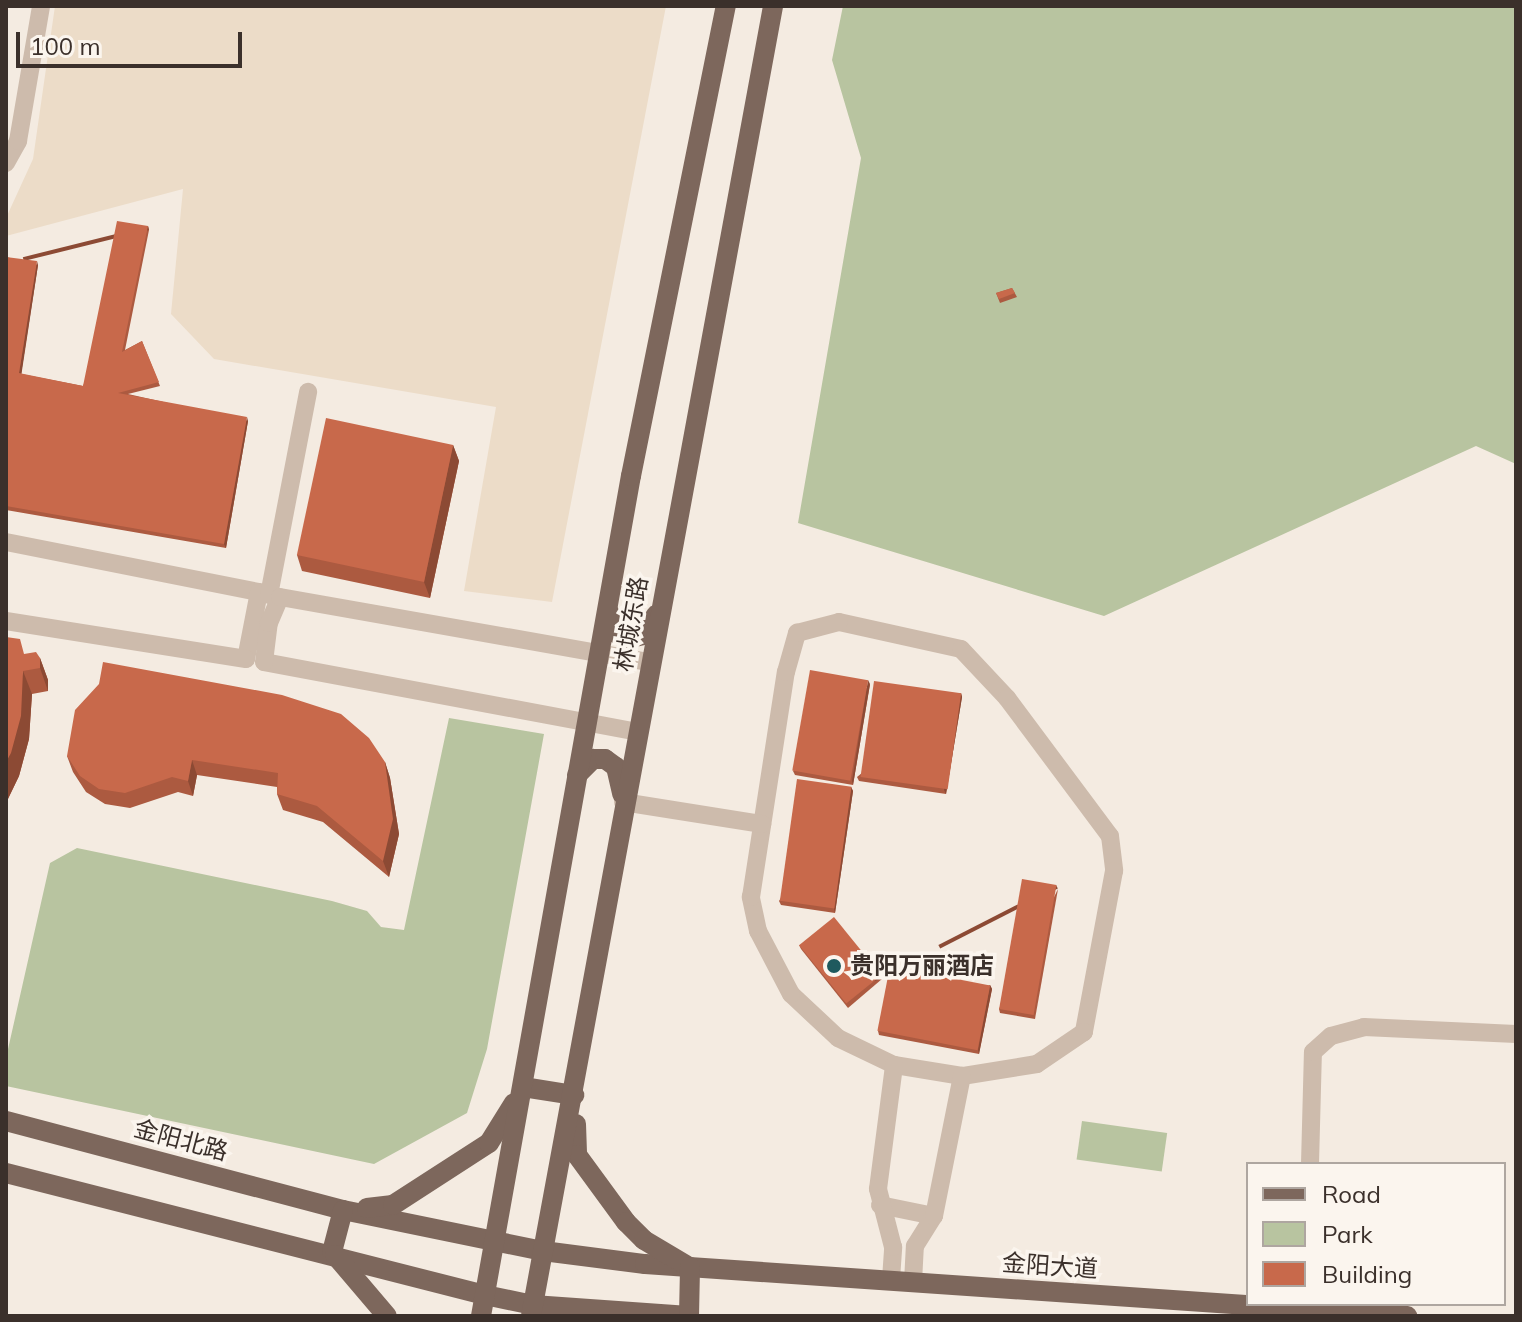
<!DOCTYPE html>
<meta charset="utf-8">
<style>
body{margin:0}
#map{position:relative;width:1522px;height:1322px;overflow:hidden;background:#f4ebe1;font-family:Mulish,"Noto Sans SC",sans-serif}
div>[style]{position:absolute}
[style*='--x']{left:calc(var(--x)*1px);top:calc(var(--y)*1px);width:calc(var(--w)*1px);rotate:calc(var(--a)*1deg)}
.green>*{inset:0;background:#b8c4a0;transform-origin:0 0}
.plaza>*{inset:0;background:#ecdcc8}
.street>*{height:18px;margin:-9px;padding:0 9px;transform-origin:9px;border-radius:9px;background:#cdbbac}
.primary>*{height:20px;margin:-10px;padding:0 10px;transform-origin:10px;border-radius:10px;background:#7d675c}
.wall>*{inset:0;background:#ac5a40}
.shaded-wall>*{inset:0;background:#8c4a34;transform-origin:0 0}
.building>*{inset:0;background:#c8694b;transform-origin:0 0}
.dots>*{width:22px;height:22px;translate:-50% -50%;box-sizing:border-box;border:4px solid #fbf5ee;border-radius:50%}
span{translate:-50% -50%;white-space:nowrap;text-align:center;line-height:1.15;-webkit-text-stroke:7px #fbf5ee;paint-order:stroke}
.street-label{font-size:24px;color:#3b302b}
.poi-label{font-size:24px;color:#3b302b;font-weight:700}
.left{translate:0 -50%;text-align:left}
.frame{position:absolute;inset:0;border:8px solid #3b302b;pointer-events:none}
.legend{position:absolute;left:1246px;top:1162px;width:260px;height:144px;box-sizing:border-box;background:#fbf5ee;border:2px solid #aea6a0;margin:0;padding:10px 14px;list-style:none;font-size:24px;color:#3b302b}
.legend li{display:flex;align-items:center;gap:16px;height:40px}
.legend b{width:40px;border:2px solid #aea6a0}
.scale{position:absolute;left:16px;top:32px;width:226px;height:36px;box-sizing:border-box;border:4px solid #3b302b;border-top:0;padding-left:10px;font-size:24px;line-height:28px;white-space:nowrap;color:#3b302b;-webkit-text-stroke:6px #fbf5ee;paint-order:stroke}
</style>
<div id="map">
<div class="green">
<i style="clip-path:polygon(843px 6px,1516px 6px,1516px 464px,1476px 446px,1104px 616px,798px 523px,861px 158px,832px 60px)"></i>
<i style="clip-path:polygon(449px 718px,544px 734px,487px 1049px,467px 1113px,374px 1164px,6px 1086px,6px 1058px,50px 863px,77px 848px,332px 901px,367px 911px,381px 927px,404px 930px)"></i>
<i style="left:1082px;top:1121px;width:86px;height:39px;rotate:8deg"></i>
</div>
<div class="plaza">
<i style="clip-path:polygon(55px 6px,666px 6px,552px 602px,464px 591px,496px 407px,214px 359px,171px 314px,183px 189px,6px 236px,6px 218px,33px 159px)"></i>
</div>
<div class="street">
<i style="--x:6;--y:163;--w:25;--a:-61"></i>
<i style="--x:18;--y:141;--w:137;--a:-80.3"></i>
<i style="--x:6;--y:542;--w:258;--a:11.2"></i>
<i style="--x:259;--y:592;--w:68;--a:101"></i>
<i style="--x:246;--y:659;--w:243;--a:-171"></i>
<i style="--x:269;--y:595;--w:207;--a:-79.1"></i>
<i style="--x:839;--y:622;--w:125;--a:12.5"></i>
<i style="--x:961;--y:649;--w:67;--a:46.8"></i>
<i style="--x:1007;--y:698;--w:172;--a:53.3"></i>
<i style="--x:1110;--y:836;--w:35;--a:83"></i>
<i style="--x:1114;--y:871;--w:164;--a:100.6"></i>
<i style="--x:1084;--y:1032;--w:57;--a:145.8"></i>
<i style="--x:1037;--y:1064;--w:76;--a:170.9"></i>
<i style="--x:962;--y:1076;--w:69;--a:-170.8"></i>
<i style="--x:894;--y:1065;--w:62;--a:-154.3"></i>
<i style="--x:838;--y:1038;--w:64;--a:-136.9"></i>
<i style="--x:791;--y:994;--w:71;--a:-117.6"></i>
<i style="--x:758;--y:931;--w:35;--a:-102"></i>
<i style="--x:751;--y:897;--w:228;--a:-81.2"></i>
<i style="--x:786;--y:672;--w:41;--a:-74.2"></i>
<i style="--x:797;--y:633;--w:43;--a:-14.7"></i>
<i style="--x:638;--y:732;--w:380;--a:-169.4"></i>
<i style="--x:264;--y:662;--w:39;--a:-83"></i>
<i style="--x:269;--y:623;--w:28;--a:-67"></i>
<i style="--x:280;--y:597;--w:376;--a:10"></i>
<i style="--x:623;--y:802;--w:141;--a:9"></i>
<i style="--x:1310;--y:1164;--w:112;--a:-88.5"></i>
<i style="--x:1313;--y:1052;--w:24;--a:-42"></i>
<i style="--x:1331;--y:1036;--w:34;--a:-15"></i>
<i style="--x:1364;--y:1027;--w:152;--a:2.6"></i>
<i style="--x:880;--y:1205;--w:55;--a:11.5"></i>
<i style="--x:891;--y:1279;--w:32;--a:-86"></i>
<i style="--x:893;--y:1247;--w:60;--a:-104.5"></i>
<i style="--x:878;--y:1189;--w:125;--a:-82.6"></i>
<i style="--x:913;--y:1282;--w:36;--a:-87"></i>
<i style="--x:915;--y:1246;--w:36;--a:-58"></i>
<i style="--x:934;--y:1216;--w:143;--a:-78.7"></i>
</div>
<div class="primary">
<i style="--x:609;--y:612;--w:21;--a:76"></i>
<i style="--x:614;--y:632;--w:14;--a:30"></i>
<i style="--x:626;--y:639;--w:17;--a:-13"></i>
<i style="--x:643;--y:635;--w:24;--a:-57"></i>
<i style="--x:577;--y:775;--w:23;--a:-45"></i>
<i style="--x:593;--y:759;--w:12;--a:0"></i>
<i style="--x:605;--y:759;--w:14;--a:36"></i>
<i style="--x:616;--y:767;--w:28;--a:77"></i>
<i style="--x:523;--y:1087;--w:52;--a:8.9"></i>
<i style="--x:6;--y:1121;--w:349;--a:14.8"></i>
<i style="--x:343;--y:1210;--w:204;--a:11.6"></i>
<i style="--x:543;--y:1251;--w:103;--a:7.3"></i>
<i style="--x:645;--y:1264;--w:764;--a:3.9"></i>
<i style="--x:576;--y:1124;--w:31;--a:88"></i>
<i style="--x:577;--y:1155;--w:83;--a:53.8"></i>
<i style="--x:626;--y:1222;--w:25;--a:45"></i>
<i style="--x:644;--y:1240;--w:49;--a:30.8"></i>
<i style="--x:6;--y:1173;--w:494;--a:14.3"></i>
<i style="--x:485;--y:1295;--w:49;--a:11.8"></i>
<i style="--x:533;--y:1305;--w:156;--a:4"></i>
<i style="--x:367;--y:1208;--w:26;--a:-7"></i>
<i style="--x:393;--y:1205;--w:114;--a:-32.9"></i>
<i style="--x:489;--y:1143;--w:47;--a:-58"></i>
<i style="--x:332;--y:1252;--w:43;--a:-75.3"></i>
<i style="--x:335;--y:1255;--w:80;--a:49.6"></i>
<i style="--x:481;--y:1316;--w:853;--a:-79.88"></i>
<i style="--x:631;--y:476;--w:480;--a:-78.6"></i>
<i style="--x:531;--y:1316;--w:1332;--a:-79.53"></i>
<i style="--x:689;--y:1316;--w:49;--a:-88.8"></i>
</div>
<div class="wall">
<i style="clip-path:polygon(148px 226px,149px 230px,125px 350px,142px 341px,160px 386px,128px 394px,248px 421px,226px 548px,6px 510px,6px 257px,38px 265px,21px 374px,83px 386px)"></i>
<i style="clip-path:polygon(1012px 288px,1017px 297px,1000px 303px,996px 293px)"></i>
<i style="clip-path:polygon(453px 445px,459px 461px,430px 598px,302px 571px,297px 555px)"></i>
<i style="clip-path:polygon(25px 654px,40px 658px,48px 680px,48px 691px,32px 694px,29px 739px,19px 776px,6px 803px)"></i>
<i style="clip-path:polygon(870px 684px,853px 785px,795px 775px,793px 771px)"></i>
<i style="clip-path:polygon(961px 693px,962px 697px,946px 794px,859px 781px,857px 777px)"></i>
<i style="clip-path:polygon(67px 756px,385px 762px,390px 778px,399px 834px,389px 877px,323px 822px,283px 810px,277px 794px,277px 787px,197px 775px,193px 796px,178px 792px,130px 808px,105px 804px,86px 792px,73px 772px)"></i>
<i style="clip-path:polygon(851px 787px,853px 791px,835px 913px,781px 905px,779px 901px)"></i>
<i style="clip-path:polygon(1058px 889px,1035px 1019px,1000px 1013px,999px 1009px)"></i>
<i style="clip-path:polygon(799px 945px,881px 975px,882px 979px,848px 1008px,801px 949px)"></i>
<i style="clip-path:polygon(990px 985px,992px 989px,979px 1054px,879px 1035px,878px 1031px)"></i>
</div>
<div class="shaded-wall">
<i style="left:148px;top:226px;width:4px;height:129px;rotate:76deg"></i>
<i style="clip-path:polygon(37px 261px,38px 265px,21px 377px,19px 373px)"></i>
<i style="clip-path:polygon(247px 417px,248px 421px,226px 548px,224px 544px)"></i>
<i style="clip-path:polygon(453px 445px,459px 461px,430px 598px,424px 582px)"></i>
<i style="clip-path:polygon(40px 658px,48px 680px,48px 691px,40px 668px)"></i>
<i style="clip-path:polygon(23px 671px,32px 694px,29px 739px,19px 776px,6px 803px,6px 762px)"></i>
<i style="clip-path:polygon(868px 680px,870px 684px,853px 785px,852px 781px)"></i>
<i style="clip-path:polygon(961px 693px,962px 697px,946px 794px,944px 790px)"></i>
<i style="clip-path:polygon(192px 760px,197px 775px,193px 796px,188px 781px)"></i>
<i style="clip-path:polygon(385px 762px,390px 778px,399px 834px,389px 877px,383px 861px)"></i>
<i style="clip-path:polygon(851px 787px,853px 791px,835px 913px,834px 909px)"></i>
<i style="left:1056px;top:885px;width:4px;height:132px;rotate:63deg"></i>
<i style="left:881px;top:975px;width:4px;height:45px;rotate:76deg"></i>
<i style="clip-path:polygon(990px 985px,992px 989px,979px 1054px,978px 1050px)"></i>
</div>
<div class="building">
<i style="clip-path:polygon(117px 221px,148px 226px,122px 352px,142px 341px,159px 382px,118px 393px,247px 417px,224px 544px,6px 506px,6px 257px,37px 261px,19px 373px,83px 386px)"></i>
<i style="clip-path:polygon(1012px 288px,1015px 293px,999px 299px,996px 293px)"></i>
<i style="left:326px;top:418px;width:130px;height:140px;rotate:12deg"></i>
<i style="clip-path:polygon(6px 637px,20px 639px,24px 654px,36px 652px,40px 658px,40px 668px,23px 671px,21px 716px,11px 753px,6px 762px)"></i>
<i style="clip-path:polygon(103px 662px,282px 695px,341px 714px,369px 738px,385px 762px,393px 819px,383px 861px,317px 806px,277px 794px,278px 773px,192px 760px,188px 781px,172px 777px,125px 793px,99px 789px,80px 776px,67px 756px,75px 710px,99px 684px)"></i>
<i style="left:810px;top:670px;width:59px;height:102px;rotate:10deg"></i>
<i style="left:874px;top:681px;width:88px;height:97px;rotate:8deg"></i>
<i style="left:797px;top:779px;width:55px;height:123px;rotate:8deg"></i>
<i style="left:1022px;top:879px;width:35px;height:132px;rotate:10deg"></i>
<i style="left:834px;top:917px;width:75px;height:45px;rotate:51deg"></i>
<i style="left:890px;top:966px;width:102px;height:66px;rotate:11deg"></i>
</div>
<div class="dots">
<i style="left:834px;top:966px;background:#1f5a5e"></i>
</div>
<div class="street-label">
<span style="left:631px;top:624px;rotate:-80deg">林城东路</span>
<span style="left:181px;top:1140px;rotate:15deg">金阳北路</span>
<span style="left:1050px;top:1266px;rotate:4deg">金阳大道</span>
</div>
<div class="poi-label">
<span class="left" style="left:850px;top:966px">贵阳万丽酒店</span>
</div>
<div class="frame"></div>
<ul class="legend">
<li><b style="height:10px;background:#7d675c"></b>Road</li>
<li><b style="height:22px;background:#b8c4a0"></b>Park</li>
<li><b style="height:22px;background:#c8694b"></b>Building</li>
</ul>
<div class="scale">100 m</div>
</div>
